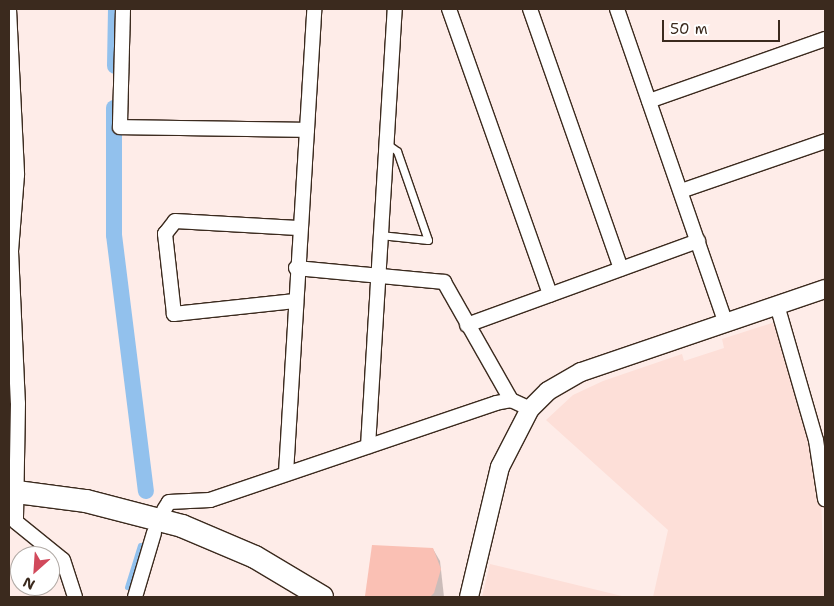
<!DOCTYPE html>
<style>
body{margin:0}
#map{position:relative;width:834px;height:606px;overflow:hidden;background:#feece8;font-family:"Shantell Sans",sans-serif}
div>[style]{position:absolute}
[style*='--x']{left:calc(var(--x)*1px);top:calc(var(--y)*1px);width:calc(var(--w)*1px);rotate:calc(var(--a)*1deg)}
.built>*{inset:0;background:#fddfd8}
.shadow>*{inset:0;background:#0003}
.stream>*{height:5px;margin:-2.5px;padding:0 2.5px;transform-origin:2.5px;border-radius:2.5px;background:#92c1ed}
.canal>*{height:16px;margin:-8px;padding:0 8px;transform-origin:8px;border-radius:8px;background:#92c1ed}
.building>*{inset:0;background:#fac0b4}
.roads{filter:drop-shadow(1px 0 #3b2a1e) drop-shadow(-1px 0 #3b2a1e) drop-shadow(0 1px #3b2a1e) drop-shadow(0 -1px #3b2a1e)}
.service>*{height:7px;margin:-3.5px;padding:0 3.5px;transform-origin:3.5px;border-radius:3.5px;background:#fff}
.minor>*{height:14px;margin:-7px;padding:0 7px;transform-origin:7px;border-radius:7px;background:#fff}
.tertiary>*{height:18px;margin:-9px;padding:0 9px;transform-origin:9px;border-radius:9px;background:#fff}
.primary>*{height:22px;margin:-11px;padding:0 11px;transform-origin:11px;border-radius:11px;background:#fff}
span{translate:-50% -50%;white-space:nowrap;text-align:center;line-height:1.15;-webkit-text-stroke:5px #fff;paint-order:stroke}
.frame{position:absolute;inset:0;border:10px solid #3b2a1e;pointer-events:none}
.north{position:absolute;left:10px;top:546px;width:50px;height:50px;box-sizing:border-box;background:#fff;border:1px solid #b1aaa5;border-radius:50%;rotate:206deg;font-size:14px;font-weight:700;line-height:20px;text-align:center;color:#3b2a1e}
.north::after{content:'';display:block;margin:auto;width:18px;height:22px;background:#d1495b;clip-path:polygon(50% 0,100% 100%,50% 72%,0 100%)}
.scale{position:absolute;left:662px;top:20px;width:118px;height:22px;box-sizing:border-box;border:2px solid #3b2a1e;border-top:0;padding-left:6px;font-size:15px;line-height:18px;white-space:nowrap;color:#3b2a1e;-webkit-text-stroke:4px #fff;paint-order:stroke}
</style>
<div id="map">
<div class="built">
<i style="clip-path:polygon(778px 321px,820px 475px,825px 597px,653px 597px,668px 530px,546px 420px,573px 395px,603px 381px,682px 354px,684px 361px,724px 348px,722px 339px)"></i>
<i style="clip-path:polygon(490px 564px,626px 597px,482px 597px)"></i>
</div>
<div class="shadow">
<i style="clip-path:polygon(433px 549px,440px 561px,444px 597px,367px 597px)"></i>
</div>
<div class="stream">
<i style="--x:127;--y:587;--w:44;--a:-72.8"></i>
</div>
<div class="canal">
<i style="--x:115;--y:66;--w:57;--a:-89"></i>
<i style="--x:114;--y:108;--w:127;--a:90"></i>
<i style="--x:114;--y:235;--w:258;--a:82.9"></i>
</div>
<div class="building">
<i style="clip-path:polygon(372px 545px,433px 548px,441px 569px,434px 593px,430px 597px,365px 596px)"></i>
</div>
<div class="roads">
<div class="service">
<i style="--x:380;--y:235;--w:48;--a:5.9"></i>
<i style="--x:428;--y:240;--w:94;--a:-109.2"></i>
<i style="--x:397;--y:151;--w:12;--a:-145"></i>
</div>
<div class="minor">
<i style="--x:9;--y:9;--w:166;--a:87.2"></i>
<i style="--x:17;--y:175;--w:76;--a:94.5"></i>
<i style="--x:11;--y:251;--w:152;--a:87.4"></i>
<i style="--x:18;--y:403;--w:119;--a:91"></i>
<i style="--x:16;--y:522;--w:60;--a:39"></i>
<i style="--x:63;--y:560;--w:39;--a:72"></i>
<i style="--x:123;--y:9;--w:118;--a:91.5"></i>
<i style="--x:120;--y:127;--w:187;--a:0.9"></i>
<i style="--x:449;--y:9;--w:303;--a:70.5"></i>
<i style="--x:530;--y:9;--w:275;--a:70.7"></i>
<i style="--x:617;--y:9;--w:332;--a:70.9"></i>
<i style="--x:649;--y:101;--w:187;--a:-19.4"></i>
<i style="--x:681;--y:191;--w:152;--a:-19.1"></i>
<i style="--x:296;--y:268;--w:149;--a:5.4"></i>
<i style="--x:444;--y:282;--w:136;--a:60.4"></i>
<i style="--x:295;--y:301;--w:122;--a:173.9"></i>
<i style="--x:174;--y:314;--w:81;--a:-96.4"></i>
<i style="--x:165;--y:234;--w:16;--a:-52"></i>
<i style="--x:175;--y:221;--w:123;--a:3.3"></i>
<i style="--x:777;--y:305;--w:141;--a:73.9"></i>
<i style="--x:816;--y:440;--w:60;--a:81.3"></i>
<i style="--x:467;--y:325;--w:246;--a:-20"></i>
<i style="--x:368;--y:446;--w:438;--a:-86.5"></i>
<i style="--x:286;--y:473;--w:465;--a:-86.5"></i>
<i style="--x:164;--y:510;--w:9;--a:-58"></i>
<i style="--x:169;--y:502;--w:41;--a:-2.8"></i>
<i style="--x:210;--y:500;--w:302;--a:-18.7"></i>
<i style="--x:496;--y:403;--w:15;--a:-11"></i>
<i style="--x:511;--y:400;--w:21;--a:25"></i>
<i style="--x:135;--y:597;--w:67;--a:-73.5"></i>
</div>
<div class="tertiary">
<i style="--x:469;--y:597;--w:134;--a:-76.6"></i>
<i style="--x:500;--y:467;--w:65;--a:-62.7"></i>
<i style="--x:530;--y:409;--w:25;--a:-45"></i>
<i style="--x:548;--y:391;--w:38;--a:-30"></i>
<i style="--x:581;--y:372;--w:258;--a:-18.8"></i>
</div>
<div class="primary">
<i style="--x:9;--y:491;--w:78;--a:7.4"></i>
<i style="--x:86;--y:501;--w:99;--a:14.6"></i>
<i style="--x:182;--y:526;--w:79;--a:23"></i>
<i style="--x:255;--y:557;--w:78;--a:30.8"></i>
</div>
</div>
<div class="frame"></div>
<div class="north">N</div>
<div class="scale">50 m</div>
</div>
